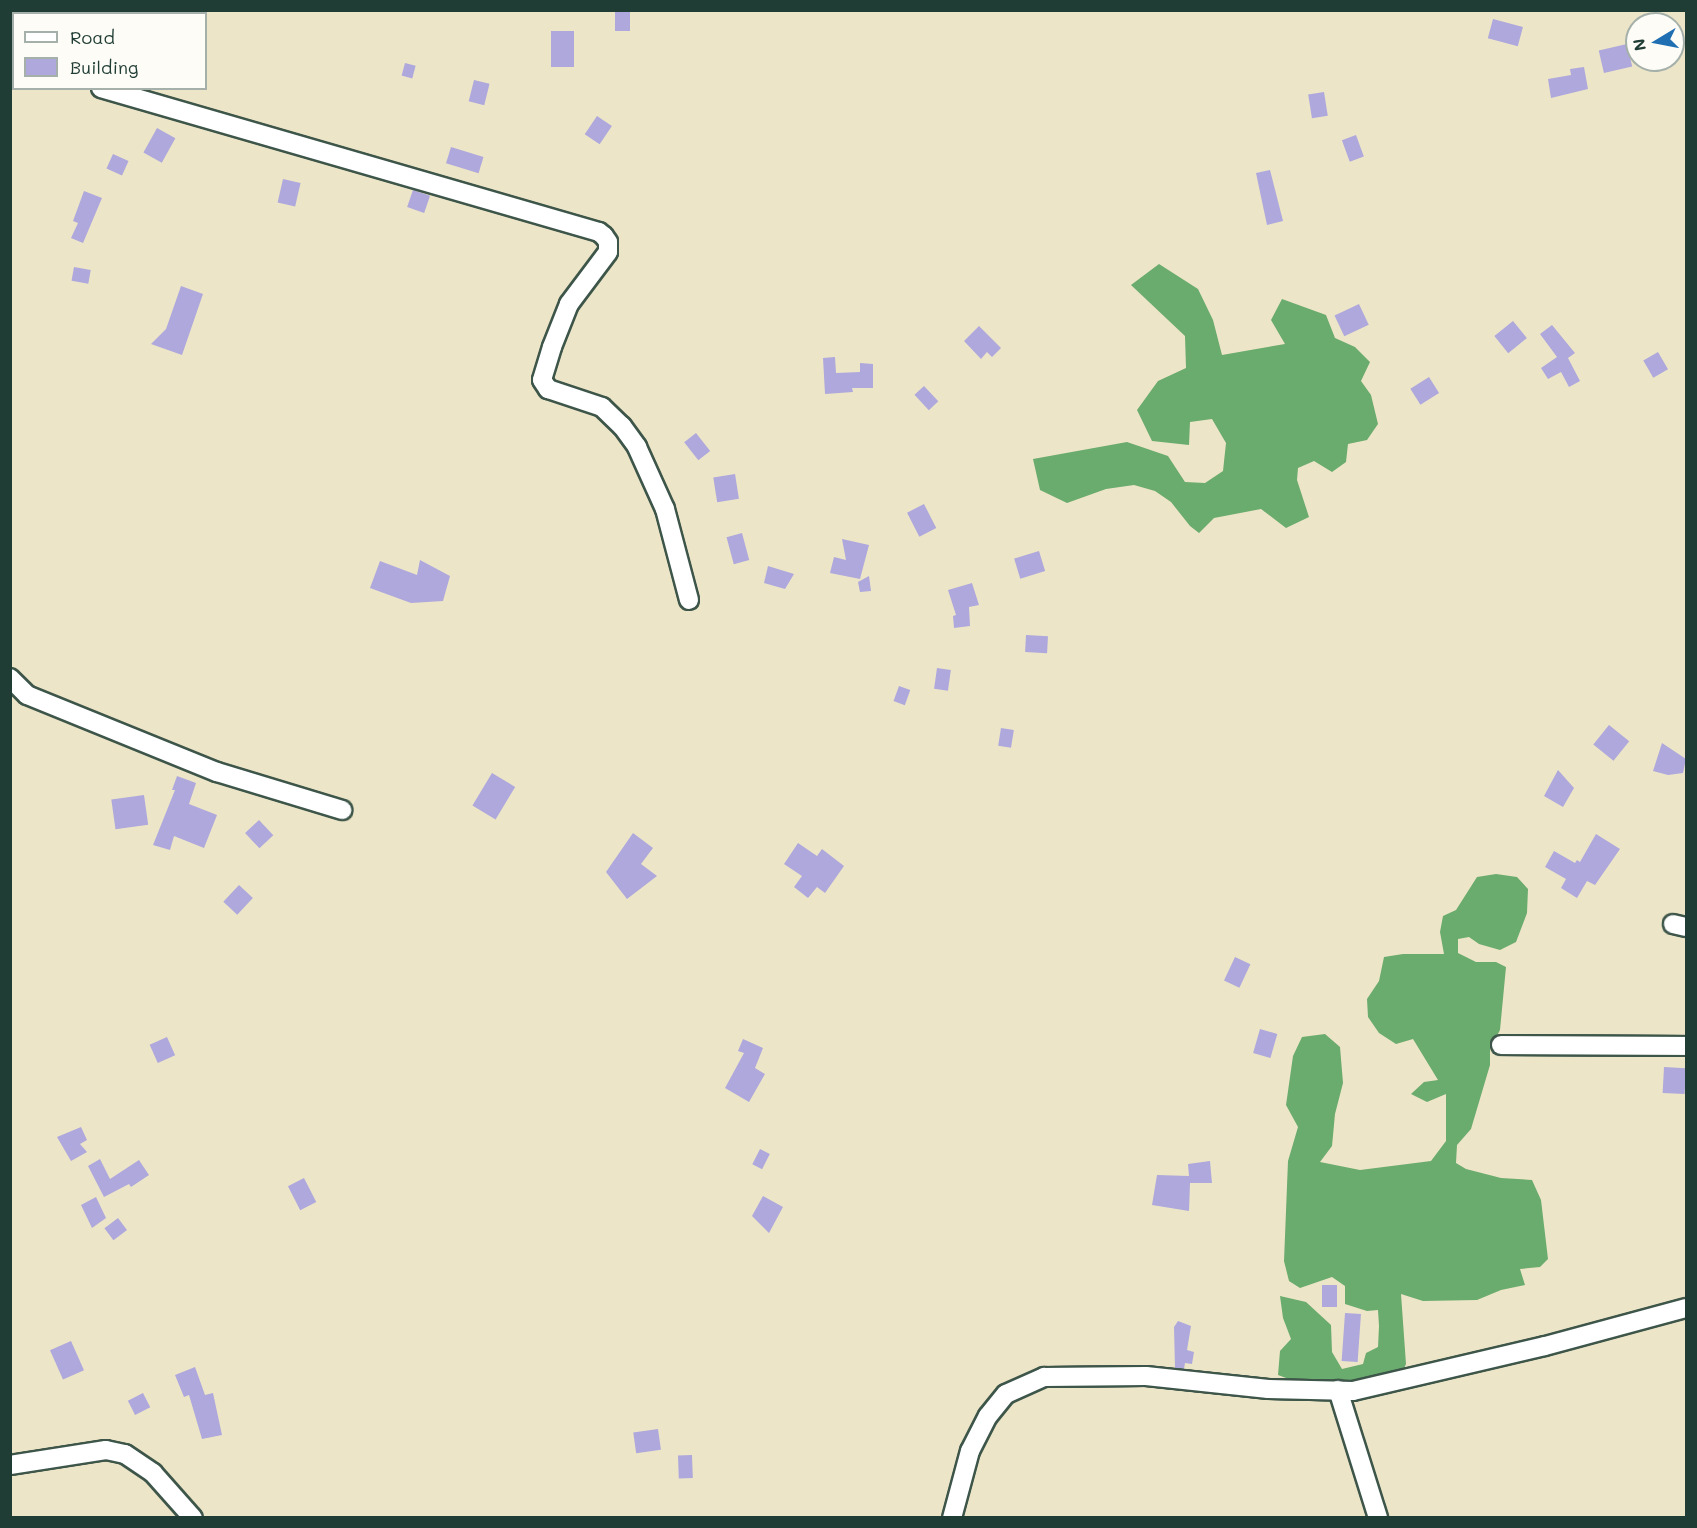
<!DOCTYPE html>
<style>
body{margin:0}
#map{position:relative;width:1697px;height:1528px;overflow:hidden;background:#ede5c8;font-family:Mali,sans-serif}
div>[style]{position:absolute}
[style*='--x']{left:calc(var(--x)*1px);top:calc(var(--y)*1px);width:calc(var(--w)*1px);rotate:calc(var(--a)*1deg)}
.forest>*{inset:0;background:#6aab6e}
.building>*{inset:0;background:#aea8dc;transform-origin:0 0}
.roads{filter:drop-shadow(2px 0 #3e564a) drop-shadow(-2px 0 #3e564a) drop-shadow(0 2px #3e564a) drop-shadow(0 -2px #3e564a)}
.street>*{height:18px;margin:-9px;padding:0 9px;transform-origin:9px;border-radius:9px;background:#fff}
span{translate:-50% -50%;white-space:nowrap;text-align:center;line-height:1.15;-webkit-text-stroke:4.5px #fdfcf7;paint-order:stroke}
.frame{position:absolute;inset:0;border:12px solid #1f3d34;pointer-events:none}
.legend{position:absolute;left:12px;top:12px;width:195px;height:78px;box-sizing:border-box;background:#fdfcf7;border:2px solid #a4b0a9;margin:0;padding:8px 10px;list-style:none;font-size:18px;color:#1f3d34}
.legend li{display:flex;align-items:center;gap:12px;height:30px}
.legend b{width:30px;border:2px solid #a4b0a9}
.north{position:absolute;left:1625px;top:12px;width:60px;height:60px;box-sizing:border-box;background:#fdfcf7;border:2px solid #a4b0a9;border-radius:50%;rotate:260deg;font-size:16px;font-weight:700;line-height:24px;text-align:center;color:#1f3d34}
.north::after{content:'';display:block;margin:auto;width:21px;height:27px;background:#1f6fb2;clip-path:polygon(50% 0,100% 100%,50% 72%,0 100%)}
</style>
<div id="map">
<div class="forest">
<i style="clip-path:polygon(1159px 264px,1198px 289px,1213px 320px,1222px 355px,1285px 344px,1271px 320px,1282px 299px,1326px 315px,1335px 338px,1355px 347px,1370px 362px,1361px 381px,1371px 395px,1378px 424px,1367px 440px,1348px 444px,1346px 462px,1332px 472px,1314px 461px,1298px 468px,1297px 480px,1309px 517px,1286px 528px,1261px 509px,1214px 518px,1199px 533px,1190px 526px,1171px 502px,1155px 491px,1134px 485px,1106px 489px,1067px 503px,1040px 490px,1033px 459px,1127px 442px,1168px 456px,1185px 482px,1205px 483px,1223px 471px,1226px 443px,1212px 419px,1190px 422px,1189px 445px,1152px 441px,1137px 410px,1158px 381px,1186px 368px,1185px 336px,1131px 285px)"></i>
<i style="clip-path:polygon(1496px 874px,1517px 877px,1528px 889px,1527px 913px,1516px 942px,1500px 950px,1479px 944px,1469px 937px,1458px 939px,1458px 953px,1476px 962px,1496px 962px,1506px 967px,1500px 1030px,1490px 1049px,1490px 1065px,1471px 1129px,1457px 1145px,1456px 1163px,1466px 1169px,1501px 1178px,1532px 1180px,1541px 1200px,1548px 1259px,1540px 1267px,1520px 1269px,1525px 1285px,1501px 1290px,1477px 1300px,1423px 1301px,1401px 1294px,1406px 1364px,1402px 1373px,1372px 1380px,1318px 1383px,1297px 1382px,1278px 1375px,1280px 1351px,1291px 1339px,1283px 1318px,1280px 1296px,1306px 1302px,1331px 1325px,1332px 1352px,1342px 1369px,1363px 1364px,1366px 1353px,1378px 1347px,1379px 1326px,1378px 1310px,1367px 1311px,1345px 1304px,1345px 1286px,1332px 1277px,1300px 1288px,1289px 1281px,1284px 1261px,1288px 1161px,1298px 1127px,1286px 1105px,1293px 1056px,1302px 1037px,1325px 1034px,1340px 1047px,1343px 1083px,1335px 1114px,1332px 1146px,1320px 1162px,1360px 1170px,1431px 1161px,1446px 1141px,1446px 1094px,1427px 1102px,1411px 1094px,1424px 1082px,1438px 1080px,1413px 1039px,1396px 1044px,1379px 1033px,1368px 1017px,1367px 999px,1379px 981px,1384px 957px,1403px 954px,1444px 954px,1440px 932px,1443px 916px,1456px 910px,1477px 877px)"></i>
</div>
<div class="building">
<i style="left:615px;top:10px;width:15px;height:21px"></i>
<i style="left:1493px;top:19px;width:31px;height:20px;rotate:15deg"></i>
<i style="left:551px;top:31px;width:23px;height:36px"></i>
<i style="left:1627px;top:44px;width:23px;height:29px;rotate:77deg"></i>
<i style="left:405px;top:63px;width:11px;height:13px;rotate:15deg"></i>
<i style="clip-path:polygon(1584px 67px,1588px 89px,1551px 98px,1548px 79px,1571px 75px,1570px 69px)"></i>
<i style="left:474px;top:80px;width:16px;height:22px;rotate:14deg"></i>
<i style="left:1324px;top:92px;width:24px;height:16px;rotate:81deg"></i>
<i style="left:597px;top:116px;width:18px;height:22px;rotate:34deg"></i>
<i style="left:157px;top:128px;width:21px;height:28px;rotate:29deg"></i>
<i style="left:1356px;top:135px;width:23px;height:15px;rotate:70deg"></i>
<i style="left:451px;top:147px;width:34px;height:17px;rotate:17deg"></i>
<i style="left:113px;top:154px;width:17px;height:16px;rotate:24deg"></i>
<i style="clip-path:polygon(1270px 170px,1283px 221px,1267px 225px,1256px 173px)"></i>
<i style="left:283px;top:179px;width:18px;height:24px;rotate:13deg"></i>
<i style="left:413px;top:190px;width:18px;height:18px;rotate:19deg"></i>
<i style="clip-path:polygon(84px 191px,102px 198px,83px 243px,71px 238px,78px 223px,73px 221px)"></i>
<i style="left:74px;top:267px;width:17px;height:14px;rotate:10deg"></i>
<i style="clip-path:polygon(181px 286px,203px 294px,182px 355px,151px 344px,166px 329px)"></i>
<i style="left:1359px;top:304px;width:23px;height:27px;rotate:65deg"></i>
<i style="left:1513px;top:321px;width:22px;height:24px;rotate:51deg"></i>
<i style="clip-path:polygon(1552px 325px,1575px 353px,1568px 358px,1580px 381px,1569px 387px,1561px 372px,1548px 379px,1541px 368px,1557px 357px,1540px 334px)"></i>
<i style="clip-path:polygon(979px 326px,1001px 348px,992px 357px,987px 352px,981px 359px,964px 341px)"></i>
<i style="left:1658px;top:352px;width:20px;height:17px;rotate:60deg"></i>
<i style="clip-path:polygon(835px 357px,836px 373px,860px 372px,860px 363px,873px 364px,873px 388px,852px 388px,853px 392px,825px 394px,823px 358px)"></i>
<i style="left:1429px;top:377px;width:19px;height:22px;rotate:58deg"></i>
<i style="left:924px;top:386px;width:21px;height:13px;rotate:47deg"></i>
<i style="left:696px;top:433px;width:23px;height:15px;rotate:52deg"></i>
<i style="left:735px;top:474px;width:25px;height:22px;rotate:81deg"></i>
<i style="left:924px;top:504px;width:27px;height:19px;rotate:63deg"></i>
<i style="left:742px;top:533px;width:28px;height:16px;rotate:75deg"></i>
<i style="clip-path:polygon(842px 539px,869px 545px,860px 579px,830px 573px,834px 557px,846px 560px)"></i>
<i style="left:1039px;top:551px;width:21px;height:26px;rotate:73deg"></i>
<i style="clip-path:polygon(420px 560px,450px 576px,443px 601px,411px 603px,370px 588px,380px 561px,417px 575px)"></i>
<i style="clip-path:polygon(768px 566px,794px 574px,785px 589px,764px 583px)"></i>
<i style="clip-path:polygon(869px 576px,871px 591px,860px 592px,858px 582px)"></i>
<i style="clip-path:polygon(972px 583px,979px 605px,969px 607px,970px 626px,954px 628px,953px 616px,956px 615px,948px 590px)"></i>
<i style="left:1026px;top:635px;width:22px;height:17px;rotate:3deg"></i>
<i style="left:937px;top:668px;width:14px;height:21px;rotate:8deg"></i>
<i style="left:899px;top:686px;width:12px;height:16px;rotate:20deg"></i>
<i style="left:1609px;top:725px;width:26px;height:25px;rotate:39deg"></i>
<i style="left:1001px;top:728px;width:13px;height:18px;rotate:9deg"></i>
<i style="clip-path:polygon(1662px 743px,1686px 759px,1683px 773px,1668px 775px,1653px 771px)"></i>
<i style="clip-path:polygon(1558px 770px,1574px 788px,1563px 807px,1544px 796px)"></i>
<i style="left:492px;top:773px;width:27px;height:38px;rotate:31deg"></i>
<i style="clip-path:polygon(177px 776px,196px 783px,189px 804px,217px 815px,204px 848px,174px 836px,170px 850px,153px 845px,175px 790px,172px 790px)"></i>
<i style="left:144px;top:795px;width:30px;height:33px;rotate:82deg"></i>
<i style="left:259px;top:820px;width:21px;height:19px;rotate:47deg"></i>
<i style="clip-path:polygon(633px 833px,653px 848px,641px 864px,657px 876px,627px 899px,606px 872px)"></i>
<i style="clip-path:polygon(1596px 834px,1620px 849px,1595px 885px,1587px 881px,1577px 898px,1561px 888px,1566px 879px,1545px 867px,1554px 851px,1575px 863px,1577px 860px,1580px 862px)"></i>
<i style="clip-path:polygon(798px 843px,817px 856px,822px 849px,844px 866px,825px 893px,817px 887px,808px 898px,794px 887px,802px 876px,784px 864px)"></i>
<i style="left:239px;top:885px;width:19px;height:23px;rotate:43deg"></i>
<i style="left:1235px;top:957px;width:17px;height:26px;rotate:25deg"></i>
<i style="left:1260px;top:1029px;width:18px;height:25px;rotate:16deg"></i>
<i style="left:167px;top:1037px;width:20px;height:19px;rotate:66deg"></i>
<i style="clip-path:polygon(743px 1039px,763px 1048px,755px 1068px,765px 1074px,749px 1102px,725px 1088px,744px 1053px,738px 1051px)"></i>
<i style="left:1664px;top:1067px;width:22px;height:26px;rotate:3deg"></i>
<i style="clip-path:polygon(81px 1127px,87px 1140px,80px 1144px,87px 1152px,71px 1161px,57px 1137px)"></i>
<i style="left:760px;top:1149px;width:11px;height:17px;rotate:27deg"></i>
<i style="clip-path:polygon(100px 1159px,110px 1179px,139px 1160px,149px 1175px,131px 1187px,129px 1184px,104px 1197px,88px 1166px)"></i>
<i style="clip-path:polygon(1210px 1161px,1212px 1183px,1190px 1183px,1189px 1211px,1152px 1205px,1157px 1175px,1189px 1176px,1188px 1164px)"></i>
<i style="left:304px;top:1178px;width:27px;height:18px;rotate:63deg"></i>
<i style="clip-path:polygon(763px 1196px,783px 1207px,769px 1233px,752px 1216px)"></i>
<i style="clip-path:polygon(96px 1197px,106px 1218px,92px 1228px,81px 1205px)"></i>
<i style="left:118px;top:1218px;width:15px;height:17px;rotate:53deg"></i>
<i style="left:1322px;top:1285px;width:15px;height:22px"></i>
<i style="left:1345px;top:1313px;width:16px;height:48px;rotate:4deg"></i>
<i style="clip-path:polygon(1178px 1321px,1191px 1326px,1187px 1350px,1194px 1352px,1192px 1364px,1185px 1363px,1184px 1369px,1175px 1368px,1174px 1327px)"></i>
<i style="left:71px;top:1341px;width:32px;height:23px;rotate:66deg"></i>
<i style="clip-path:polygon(195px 1367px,205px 1395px,213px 1393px,222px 1435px,202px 1439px,189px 1395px,184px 1397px,175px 1375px)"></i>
<i style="left:143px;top:1393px;width:16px;height:17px;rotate:63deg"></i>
<i style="left:658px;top:1429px;width:21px;height:25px;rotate:82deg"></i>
<i style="left:692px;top:1455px;width:23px;height:14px;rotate:88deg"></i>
</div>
<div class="roads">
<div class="street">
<i style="--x:10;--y:63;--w:4;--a:14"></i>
<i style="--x:101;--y:88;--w:518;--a:16.13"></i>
<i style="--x:599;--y:232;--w:6;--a:39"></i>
<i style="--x:604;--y:236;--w:7;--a:56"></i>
<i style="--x:608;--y:242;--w:10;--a:90"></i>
<i style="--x:608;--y:252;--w:65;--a:126.9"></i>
<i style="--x:569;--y:304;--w:46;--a:111.6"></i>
<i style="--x:552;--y:347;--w:34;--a:107"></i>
<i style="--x:542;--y:380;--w:11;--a:56"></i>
<i style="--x:548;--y:389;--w:57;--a:18.4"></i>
<i style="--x:602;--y:407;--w:28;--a:44"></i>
<i style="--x:622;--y:426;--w:26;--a:54"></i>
<i style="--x:637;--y:447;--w:68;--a:65.7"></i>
<i style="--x:665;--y:509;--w:94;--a:75.2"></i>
<i style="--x:10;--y:678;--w:24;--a:45"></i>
<i style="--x:27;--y:695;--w:205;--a:22.1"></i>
<i style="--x:217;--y:772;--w:131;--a:16.9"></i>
<i style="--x:1673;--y:924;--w:13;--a:13"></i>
<i style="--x:1501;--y:1045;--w:185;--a:0.3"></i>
<i style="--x:1338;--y:1390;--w:134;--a:72.6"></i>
<i style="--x:10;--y:1465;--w:97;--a:-8.9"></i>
<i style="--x:106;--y:1450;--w:19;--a:12"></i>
<i style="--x:125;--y:1454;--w:34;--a:34"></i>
<i style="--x:153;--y:1473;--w:60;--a:48.4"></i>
<i style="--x:952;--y:1518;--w:69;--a:-75"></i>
<i style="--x:970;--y:1451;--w:39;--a:-63"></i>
<i style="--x:988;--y:1416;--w:28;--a:-51"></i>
<i style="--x:1006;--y:1394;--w:42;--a:-24.1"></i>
<i style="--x:1044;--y:1377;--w:102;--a:-0.6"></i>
<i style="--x:1146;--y:1376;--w:123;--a:6.1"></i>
<i style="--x:1268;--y:1389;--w:85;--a:1.3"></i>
<i style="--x:1353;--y:1391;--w:197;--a:-13.2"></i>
<i style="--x:1545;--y:1346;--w:146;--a:-15.1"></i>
</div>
</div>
<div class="frame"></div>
<ul class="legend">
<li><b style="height:8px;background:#fff"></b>Road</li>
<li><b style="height:16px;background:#aea8dc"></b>Building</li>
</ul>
<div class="north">N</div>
</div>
